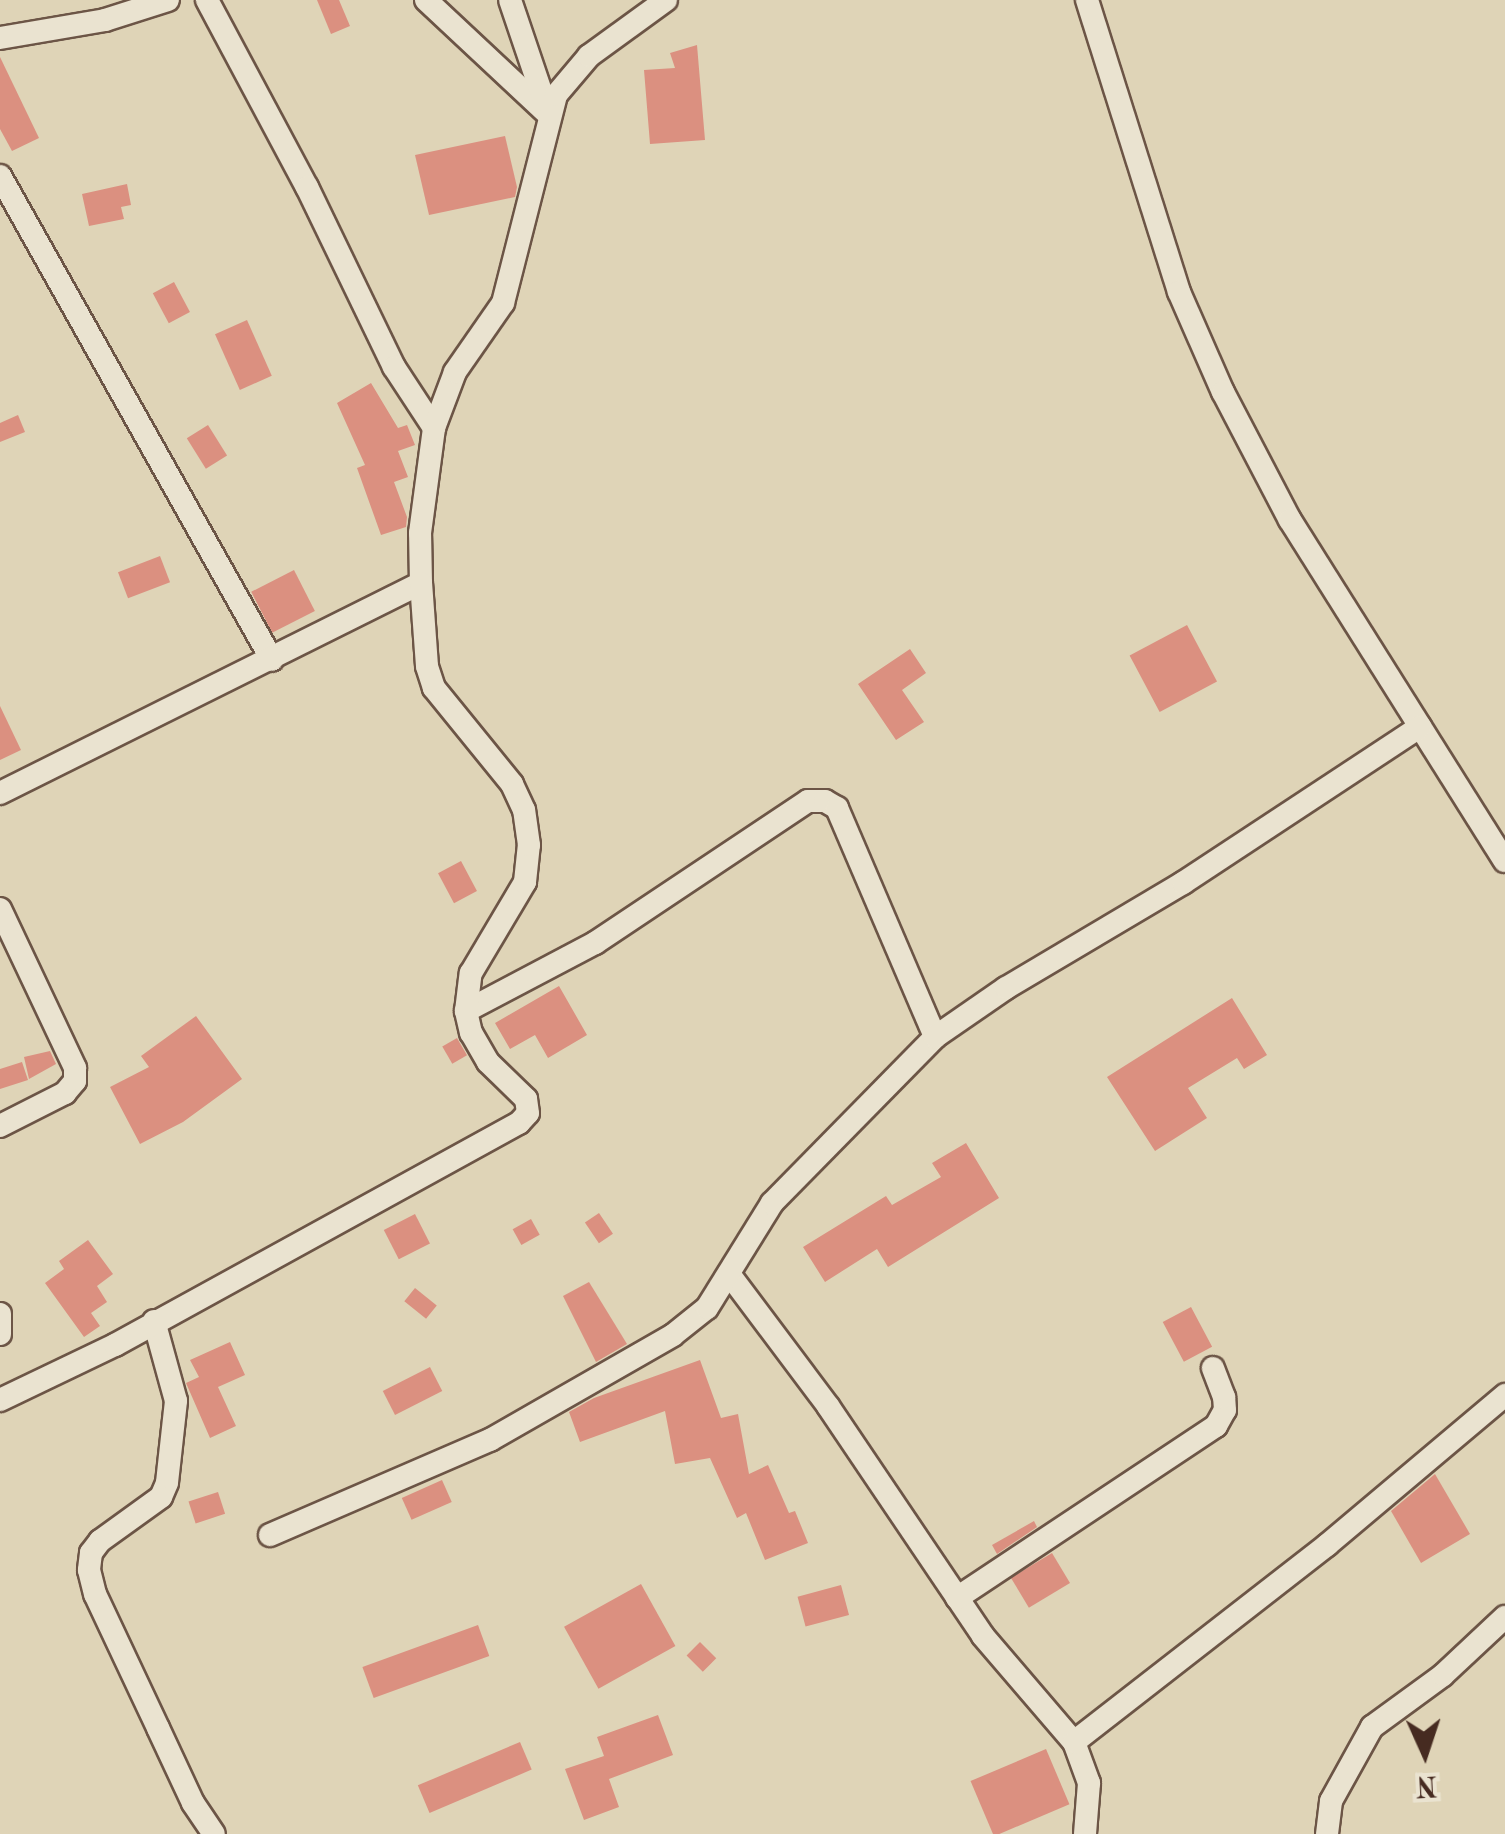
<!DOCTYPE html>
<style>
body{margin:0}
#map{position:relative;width:1505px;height:1834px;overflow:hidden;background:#dfd4b7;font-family:"Old Standard TT",serif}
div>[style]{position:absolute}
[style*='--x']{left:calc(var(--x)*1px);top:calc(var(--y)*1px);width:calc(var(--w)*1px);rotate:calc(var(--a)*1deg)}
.building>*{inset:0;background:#db9080;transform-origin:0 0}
.roads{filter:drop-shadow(2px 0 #6c5546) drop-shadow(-2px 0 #6c5546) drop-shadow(0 2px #6c5546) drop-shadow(0 -2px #6c5546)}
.minor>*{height:22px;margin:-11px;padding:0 11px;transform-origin:11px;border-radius:11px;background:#eae3d0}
span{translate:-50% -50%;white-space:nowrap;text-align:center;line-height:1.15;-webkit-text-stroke:8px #eae3d0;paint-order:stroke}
.north{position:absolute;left:1375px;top:1704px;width:100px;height:100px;-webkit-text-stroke:8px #eae3d0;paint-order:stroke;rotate:177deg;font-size:28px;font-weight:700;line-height:40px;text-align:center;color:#462b21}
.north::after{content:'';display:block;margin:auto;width:35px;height:45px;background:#462b21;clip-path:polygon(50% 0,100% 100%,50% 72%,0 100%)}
</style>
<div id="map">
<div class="building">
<i style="clip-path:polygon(317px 0,339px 0,350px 26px,331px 34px)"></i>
<i style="clip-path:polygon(697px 45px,705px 140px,650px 144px,644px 70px,675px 68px,670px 53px)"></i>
<i style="clip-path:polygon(0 57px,39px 138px,12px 151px,0 129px)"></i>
<i style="clip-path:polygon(505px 136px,517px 187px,515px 197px,429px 215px,415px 155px)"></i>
<i style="clip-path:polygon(127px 184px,131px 205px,121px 207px,124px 219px,89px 226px,82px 194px)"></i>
<i style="left:174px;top:282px;width:34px;height:24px;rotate:62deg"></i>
<i style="left:247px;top:320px;width:61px;height:35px;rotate:66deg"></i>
<i style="clip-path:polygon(371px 383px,398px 428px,407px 425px,415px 445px,398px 451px,408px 477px,394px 482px,407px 517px,406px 527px,381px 535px,357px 468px,365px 465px,337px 403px)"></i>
<i style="clip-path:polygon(18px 415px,25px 432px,0 442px,0 423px)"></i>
<i style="left:208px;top:425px;width:36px;height:25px;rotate:58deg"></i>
<i style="left:160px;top:556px;width:28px;height:45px;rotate:69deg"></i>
<i style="left:294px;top:570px;width:46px;height:48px;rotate:63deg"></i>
<i style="left:1187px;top:625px;width:64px;height:65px;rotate:62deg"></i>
<i style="clip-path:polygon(910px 649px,926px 673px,902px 690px,924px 722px,896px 740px,858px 684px)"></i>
<i style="clip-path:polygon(0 706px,21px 750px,0 760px)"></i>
<i style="left:461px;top:861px;width:34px;height:26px;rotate:62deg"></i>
<i style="clip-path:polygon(559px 986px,587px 1035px,548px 1058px,535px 1035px,510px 1049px,495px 1023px)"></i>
<i style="clip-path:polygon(1232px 998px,1267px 1055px,1244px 1069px,1237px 1058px,1188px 1088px,1207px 1118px,1155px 1151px,1107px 1077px)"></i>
<i style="clip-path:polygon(196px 1016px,242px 1079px,183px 1122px,140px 1144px,110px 1087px,149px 1067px,141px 1056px)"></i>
<i style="left:457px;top:1038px;width:20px;height:17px;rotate:60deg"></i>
<i style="clip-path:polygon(50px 1051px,56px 1064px,29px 1079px,24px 1057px)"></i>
<i style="clip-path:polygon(22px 1062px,28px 1080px,0 1089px,0 1069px)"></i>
<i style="clip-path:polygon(966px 1143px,999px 1198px,888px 1267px,877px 1249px,825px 1282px,803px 1247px,886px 1196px,892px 1205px,941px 1177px,932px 1163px)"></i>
<i style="left:599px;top:1213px;width:25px;height:17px;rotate:56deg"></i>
<i style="left:415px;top:1214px;width:33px;height:35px;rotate:63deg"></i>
<i style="left:531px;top:1219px;width:18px;height:21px;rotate:61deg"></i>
<i style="clip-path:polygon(88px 1240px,113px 1274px,97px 1286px,107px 1302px,91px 1313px,100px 1326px,84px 1337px,45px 1283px,64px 1269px,59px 1261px)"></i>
<i style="clip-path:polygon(589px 1282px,627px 1344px,596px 1362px,563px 1296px)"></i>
<i style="left:415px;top:1288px;width:28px;height:17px;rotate:39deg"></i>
<i style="left:1191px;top:1307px;width:45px;height:32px;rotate:62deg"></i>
<i style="clip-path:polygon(230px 1342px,245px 1375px,218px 1387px,236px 1426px,210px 1438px,186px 1383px,199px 1377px,190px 1360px)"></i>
<i style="clip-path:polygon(700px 1360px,721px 1418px,738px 1414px,749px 1474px,768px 1465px,789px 1513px,795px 1511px,808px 1543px,765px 1560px,746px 1513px,737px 1518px,710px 1458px,675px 1464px,665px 1411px,580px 1442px,569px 1412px,594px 1398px)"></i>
<i style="left:430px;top:1367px;width:27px;height:53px;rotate:63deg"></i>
<i style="clip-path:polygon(1435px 1474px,1470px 1534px,1421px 1563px,1391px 1511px)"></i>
<i style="left:442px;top:1480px;width:24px;height:44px;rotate:66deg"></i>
<i style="left:218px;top:1492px;width:23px;height:31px;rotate:72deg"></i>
<i style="clip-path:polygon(1034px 1521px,1037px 1527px,997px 1554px,992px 1545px)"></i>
<i style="left:1052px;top:1553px;width:35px;height:48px;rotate:59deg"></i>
<i style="left:641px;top:1584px;width:71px;height:88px;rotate:61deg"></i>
<i style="left:841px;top:1585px;width:31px;height:45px;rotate:75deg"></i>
<i style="left:478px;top:1625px;width:33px;height:123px;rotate:70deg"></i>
<i style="left:700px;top:1642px;width:23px;height:19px;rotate:45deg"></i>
<i style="clip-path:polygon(658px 1715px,673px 1755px,609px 1779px,619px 1807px,584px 1820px,565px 1769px,604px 1756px,597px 1737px)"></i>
<i style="left:520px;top:1742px;width:30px;height:111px;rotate:67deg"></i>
<i style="left:1046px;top:1749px;width:60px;height:82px;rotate:67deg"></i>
</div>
<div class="roads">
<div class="minor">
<i style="--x:207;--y:0;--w:212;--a:61.9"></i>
<i style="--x:307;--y:187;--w:200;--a:64.2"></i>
<i style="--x:394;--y:367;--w:73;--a:56.7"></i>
<i style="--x:426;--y:0;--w:168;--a:43.1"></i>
<i style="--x:510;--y:0;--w:118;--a:71.3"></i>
<i style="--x:1087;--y:0;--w:306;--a:72.5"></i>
<i style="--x:1179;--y:292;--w:109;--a:66.3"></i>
<i style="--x:1223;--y:392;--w:144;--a:62.4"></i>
<i style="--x:1290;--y:520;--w:403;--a:57.8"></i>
<i style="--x:0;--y:38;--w:107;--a:-9.7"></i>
<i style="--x:105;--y:20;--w:66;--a:-17.6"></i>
<i style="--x:0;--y:176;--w:555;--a:60.66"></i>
<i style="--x:0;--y:793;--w:470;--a:-26.5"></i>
<i style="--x:421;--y:583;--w:50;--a:-91.1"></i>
<i style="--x:420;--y:533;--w:106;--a:-82.4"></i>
<i style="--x:434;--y:428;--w:60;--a:-69.4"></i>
<i style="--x:455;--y:372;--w:84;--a:-55.2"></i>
<i style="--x:503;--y:303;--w:215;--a:-75.7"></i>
<i style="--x:556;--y:95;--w:51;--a:-49.8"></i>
<i style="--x:589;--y:56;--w:95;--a:-36"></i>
<i style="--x:0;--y:909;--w:176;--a:64.7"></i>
<i style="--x:75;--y:1068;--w:13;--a:90"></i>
<i style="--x:75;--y:1081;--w:16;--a:130"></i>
<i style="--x:65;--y:1093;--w:73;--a:153.1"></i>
<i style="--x:466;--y:1011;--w:146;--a:-27.8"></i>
<i style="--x:595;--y:943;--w:256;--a:-33.7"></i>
<i style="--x:808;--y:801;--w:17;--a:0"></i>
<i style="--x:825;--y:801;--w:14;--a:30"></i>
<i style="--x:837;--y:808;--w:249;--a:66.8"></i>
<i style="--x:729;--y:1274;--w:165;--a:53.1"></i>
<i style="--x:828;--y:1406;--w:277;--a:56"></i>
<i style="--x:983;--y:1636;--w:140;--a:49.4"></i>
<i style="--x:1074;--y:1742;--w:44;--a:69.9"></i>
<i style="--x:1089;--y:1783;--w:51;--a:94.5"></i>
<i style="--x:0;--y:1314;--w:20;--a:90"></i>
<i style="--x:154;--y:1321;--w:83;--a:74.6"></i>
<i style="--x:176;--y:1401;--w:82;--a:96.3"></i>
<i style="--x:167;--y:1483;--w:15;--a:113"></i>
<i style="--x:161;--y:1497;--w:75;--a:144.2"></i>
<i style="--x:100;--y:1541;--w:15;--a:127"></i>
<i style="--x:91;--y:1553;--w:17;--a:97"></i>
<i style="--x:89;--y:1570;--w:25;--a:76"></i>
<i style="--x:95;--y:1594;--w:148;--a:64.8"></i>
<i style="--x:158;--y:1728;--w:83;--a:65"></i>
<i style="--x:193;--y:1803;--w:37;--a:56"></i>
<i style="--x:0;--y:1400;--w:127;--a:-25.6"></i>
<i style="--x:115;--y:1345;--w:461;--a:-28.8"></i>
<i style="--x:519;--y:1123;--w:13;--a:-48"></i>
<i style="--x:528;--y:1113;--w:14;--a:-98"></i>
<i style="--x:526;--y:1099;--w:53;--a:-135.8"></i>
<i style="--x:488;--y:1062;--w:34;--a:-120"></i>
<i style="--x:471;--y:1033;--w:23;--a:-103"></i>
<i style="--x:466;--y:1011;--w:38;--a:-83"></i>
<i style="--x:471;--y:973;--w:106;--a:-59.3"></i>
<i style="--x:525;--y:882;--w:37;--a:-84"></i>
<i style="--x:529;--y:845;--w:35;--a:-98"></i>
<i style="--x:524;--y:810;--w:29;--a:-115"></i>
<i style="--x:512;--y:784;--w:124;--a:-129.1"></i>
<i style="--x:434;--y:688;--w:23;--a:-108"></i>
<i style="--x:427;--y:666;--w:83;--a:-94.1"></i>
<i style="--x:270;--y:1535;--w:240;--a:-23.4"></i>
<i style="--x:490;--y:1440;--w:211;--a:-29.8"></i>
<i style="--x:673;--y:1335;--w:43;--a:-38.5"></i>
<i style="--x:707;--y:1308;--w:123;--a:-58.2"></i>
<i style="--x:772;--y:1203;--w:233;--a:-45.5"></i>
<i style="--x:935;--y:1037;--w:86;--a:-34.6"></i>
<i style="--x:1006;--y:988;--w:206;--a:-30.7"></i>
<i style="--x:1183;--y:883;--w:284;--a:-33.4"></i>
<i style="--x:957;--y:1598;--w:311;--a:-33.6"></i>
<i style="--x:1216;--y:1426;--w:18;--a:-61"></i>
<i style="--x:1225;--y:1410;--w:13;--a:-94"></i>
<i style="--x:1224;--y:1397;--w:31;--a:-111"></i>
<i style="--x:1074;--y:1742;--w:321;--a:-37.9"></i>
<i style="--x:1327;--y:1545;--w:233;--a:-40.1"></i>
<i style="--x:1327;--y:1834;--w:33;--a:-83"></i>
<i style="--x:1331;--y:1801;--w:85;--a:-61"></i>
<i style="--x:1372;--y:1727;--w:88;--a:-36.2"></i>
<i style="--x:1443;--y:1675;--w:85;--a:-43.1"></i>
</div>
</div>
<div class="north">N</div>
</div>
